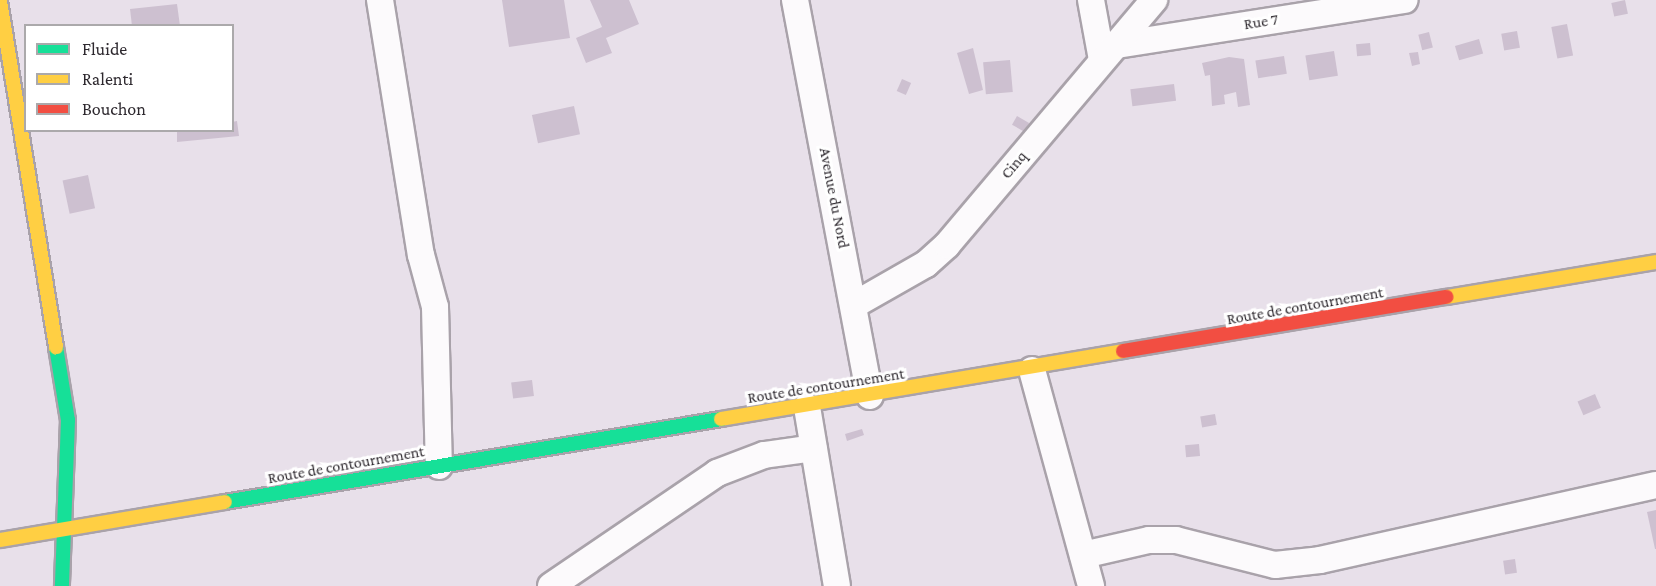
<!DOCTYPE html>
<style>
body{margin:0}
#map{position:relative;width:1656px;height:586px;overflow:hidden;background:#e8e0ea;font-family:"Crimson Pro",serif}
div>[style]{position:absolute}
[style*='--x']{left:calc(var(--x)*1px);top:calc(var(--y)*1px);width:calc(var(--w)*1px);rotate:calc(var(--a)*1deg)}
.building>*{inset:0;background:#cdc0d0;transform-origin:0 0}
.roads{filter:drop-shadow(2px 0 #a9a2aa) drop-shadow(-2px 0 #a9a2aa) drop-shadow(0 2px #a9a2aa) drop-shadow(0 -2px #a9a2aa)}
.street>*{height:26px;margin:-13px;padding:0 13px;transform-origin:13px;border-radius:13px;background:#fcfafc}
.fast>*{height:14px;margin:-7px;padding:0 7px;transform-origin:7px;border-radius:7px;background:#16e098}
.slow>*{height:14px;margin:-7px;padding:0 7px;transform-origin:7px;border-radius:7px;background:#ffcf43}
.jam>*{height:14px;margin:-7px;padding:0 7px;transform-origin:7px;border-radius:7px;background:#f24e42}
span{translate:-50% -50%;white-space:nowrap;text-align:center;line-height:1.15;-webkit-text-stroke:6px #fff;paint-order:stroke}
.street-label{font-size:16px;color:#2d282e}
.legend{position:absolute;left:24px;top:24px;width:210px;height:108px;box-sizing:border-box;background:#fff;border:2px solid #aba9ab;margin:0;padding:8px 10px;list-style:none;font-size:18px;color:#2d282e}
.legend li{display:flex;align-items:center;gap:12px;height:30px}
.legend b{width:30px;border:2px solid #aba9ab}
</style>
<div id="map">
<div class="building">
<i style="clip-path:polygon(502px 0,564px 0,570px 38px,509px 47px)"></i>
<i style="clip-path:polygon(590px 0,629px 0,639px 24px,606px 38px,612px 53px,586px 63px,576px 38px,602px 27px)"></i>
<i style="left:1625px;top:0;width:14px;height:14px;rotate:78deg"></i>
<i style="clip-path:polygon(177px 4px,180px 26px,132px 26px,130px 9px)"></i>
<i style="left:1567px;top:24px;width:32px;height:16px;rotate:79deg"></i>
<i style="left:1517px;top:31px;width:17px;height:16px;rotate:80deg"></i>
<i style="left:1429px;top:32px;width:16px;height:11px;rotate:76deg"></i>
<i style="left:1479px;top:39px;width:15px;height:25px;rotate:74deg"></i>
<i style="left:1370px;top:43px;width:12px;height:14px;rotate:85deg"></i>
<i style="clip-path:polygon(973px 48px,983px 90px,969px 94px,957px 53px)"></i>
<i style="left:1334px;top:51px;width:25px;height:29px;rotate:81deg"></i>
<i style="clip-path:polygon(1418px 52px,1420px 64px,1412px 66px,1409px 53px)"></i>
<i style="left:1284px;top:56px;width:18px;height:29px;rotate:81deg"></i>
<i style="clip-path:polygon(1229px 57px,1244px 59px,1250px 105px,1238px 107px,1236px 92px,1224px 95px,1225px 104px,1212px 106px,1210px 75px,1205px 76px,1202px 63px)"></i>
<i style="left:1010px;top:60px;width:32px;height:27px;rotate:85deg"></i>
<i style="left:902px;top:79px;width:10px;height:13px;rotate:24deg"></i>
<i style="left:1174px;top:84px;width:17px;height:44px;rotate:83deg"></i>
<i style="left:574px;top:106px;width:29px;height:43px;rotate:78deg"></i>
<i style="left:1017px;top:116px;width:14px;height:10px;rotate:30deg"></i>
<i style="clip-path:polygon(237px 121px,239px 136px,177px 142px,177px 130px,232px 130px,232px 122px)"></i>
<i style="left:88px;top:175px;width:34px;height:26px;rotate:78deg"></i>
<i style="left:532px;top:380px;width:16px;height:21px;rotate:83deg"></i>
<i style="left:1595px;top:394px;width:15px;height:19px;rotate:67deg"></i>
<i style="left:1215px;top:414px;width:11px;height:15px;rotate:80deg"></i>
<i style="clip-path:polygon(862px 429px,864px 435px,847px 441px,845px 434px)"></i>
<i style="left:1199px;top:444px;width:12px;height:14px;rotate:85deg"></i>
<i style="clip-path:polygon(1656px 510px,1656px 549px,1655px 549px,1647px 512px)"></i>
<i style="left:1515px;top:559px;width:14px;height:12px;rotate:82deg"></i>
</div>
<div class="roads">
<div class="street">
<i style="--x:380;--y:0;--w:258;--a:80.9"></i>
<i style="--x:421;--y:255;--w:54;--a:74.9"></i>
<i style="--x:435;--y:307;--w:159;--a:88.6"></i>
<i style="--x:795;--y:0;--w:403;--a:79.3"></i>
<i style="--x:1091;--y:0;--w:61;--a:79.6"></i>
<i style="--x:1117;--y:45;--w:291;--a:-8.9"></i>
<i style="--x:854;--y:305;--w:83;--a:-29.7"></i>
<i style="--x:926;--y:264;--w:28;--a:-42"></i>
<i style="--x:947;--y:245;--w:321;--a:-49.8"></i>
<i style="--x:1032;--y:370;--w:224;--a:74.7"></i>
<i style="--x:807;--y:407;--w:181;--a:80.5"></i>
<i style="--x:1083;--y:555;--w:68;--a:-12.8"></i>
<i style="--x:1149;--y:540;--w:27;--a:0"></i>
<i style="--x:1176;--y:540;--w:102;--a:14.2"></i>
<i style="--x:1275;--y:565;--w:45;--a:-6.3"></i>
<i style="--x:1320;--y:560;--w:344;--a:-12.6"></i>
<i style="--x:551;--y:586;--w:201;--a:-34.2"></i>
<i style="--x:717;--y:473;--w:50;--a:-21"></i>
<i style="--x:764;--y:455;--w:50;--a:-8"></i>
</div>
<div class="fast">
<i style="--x:56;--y:347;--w:74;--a:80.7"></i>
<i style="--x:68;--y:420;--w:166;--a:92.1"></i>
<i style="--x:225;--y:502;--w:503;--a:-9.5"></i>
</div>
<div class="slow">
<i style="--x:0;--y:1;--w:351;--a:80.8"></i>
<i style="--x:1447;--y:297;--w:212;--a:-9.5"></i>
<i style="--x:721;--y:419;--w:408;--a:-9.6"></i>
<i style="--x:0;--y:540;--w:228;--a:-9.6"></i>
</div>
<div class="jam">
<i style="--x:1123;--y:351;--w:328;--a:-9.5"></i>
</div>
</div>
<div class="street-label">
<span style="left:1261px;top:22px;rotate:-9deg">Rue 7</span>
<span style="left:1014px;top:165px;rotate:-50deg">Cinq</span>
<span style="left:834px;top:198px;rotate:79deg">Avenue du Nord</span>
<span style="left:1305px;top:306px;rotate:-10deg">Route de contournement</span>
<span style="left:826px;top:386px;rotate:-9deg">Route de contournement</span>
<span style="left:346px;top:465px;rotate:-10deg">Route de contournement</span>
</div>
<ul class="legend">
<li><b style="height:8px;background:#16e098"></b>Fluide</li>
<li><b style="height:8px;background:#ffcf43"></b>Ralenti</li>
<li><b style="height:8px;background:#f24e42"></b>Bouchon</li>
</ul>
</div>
